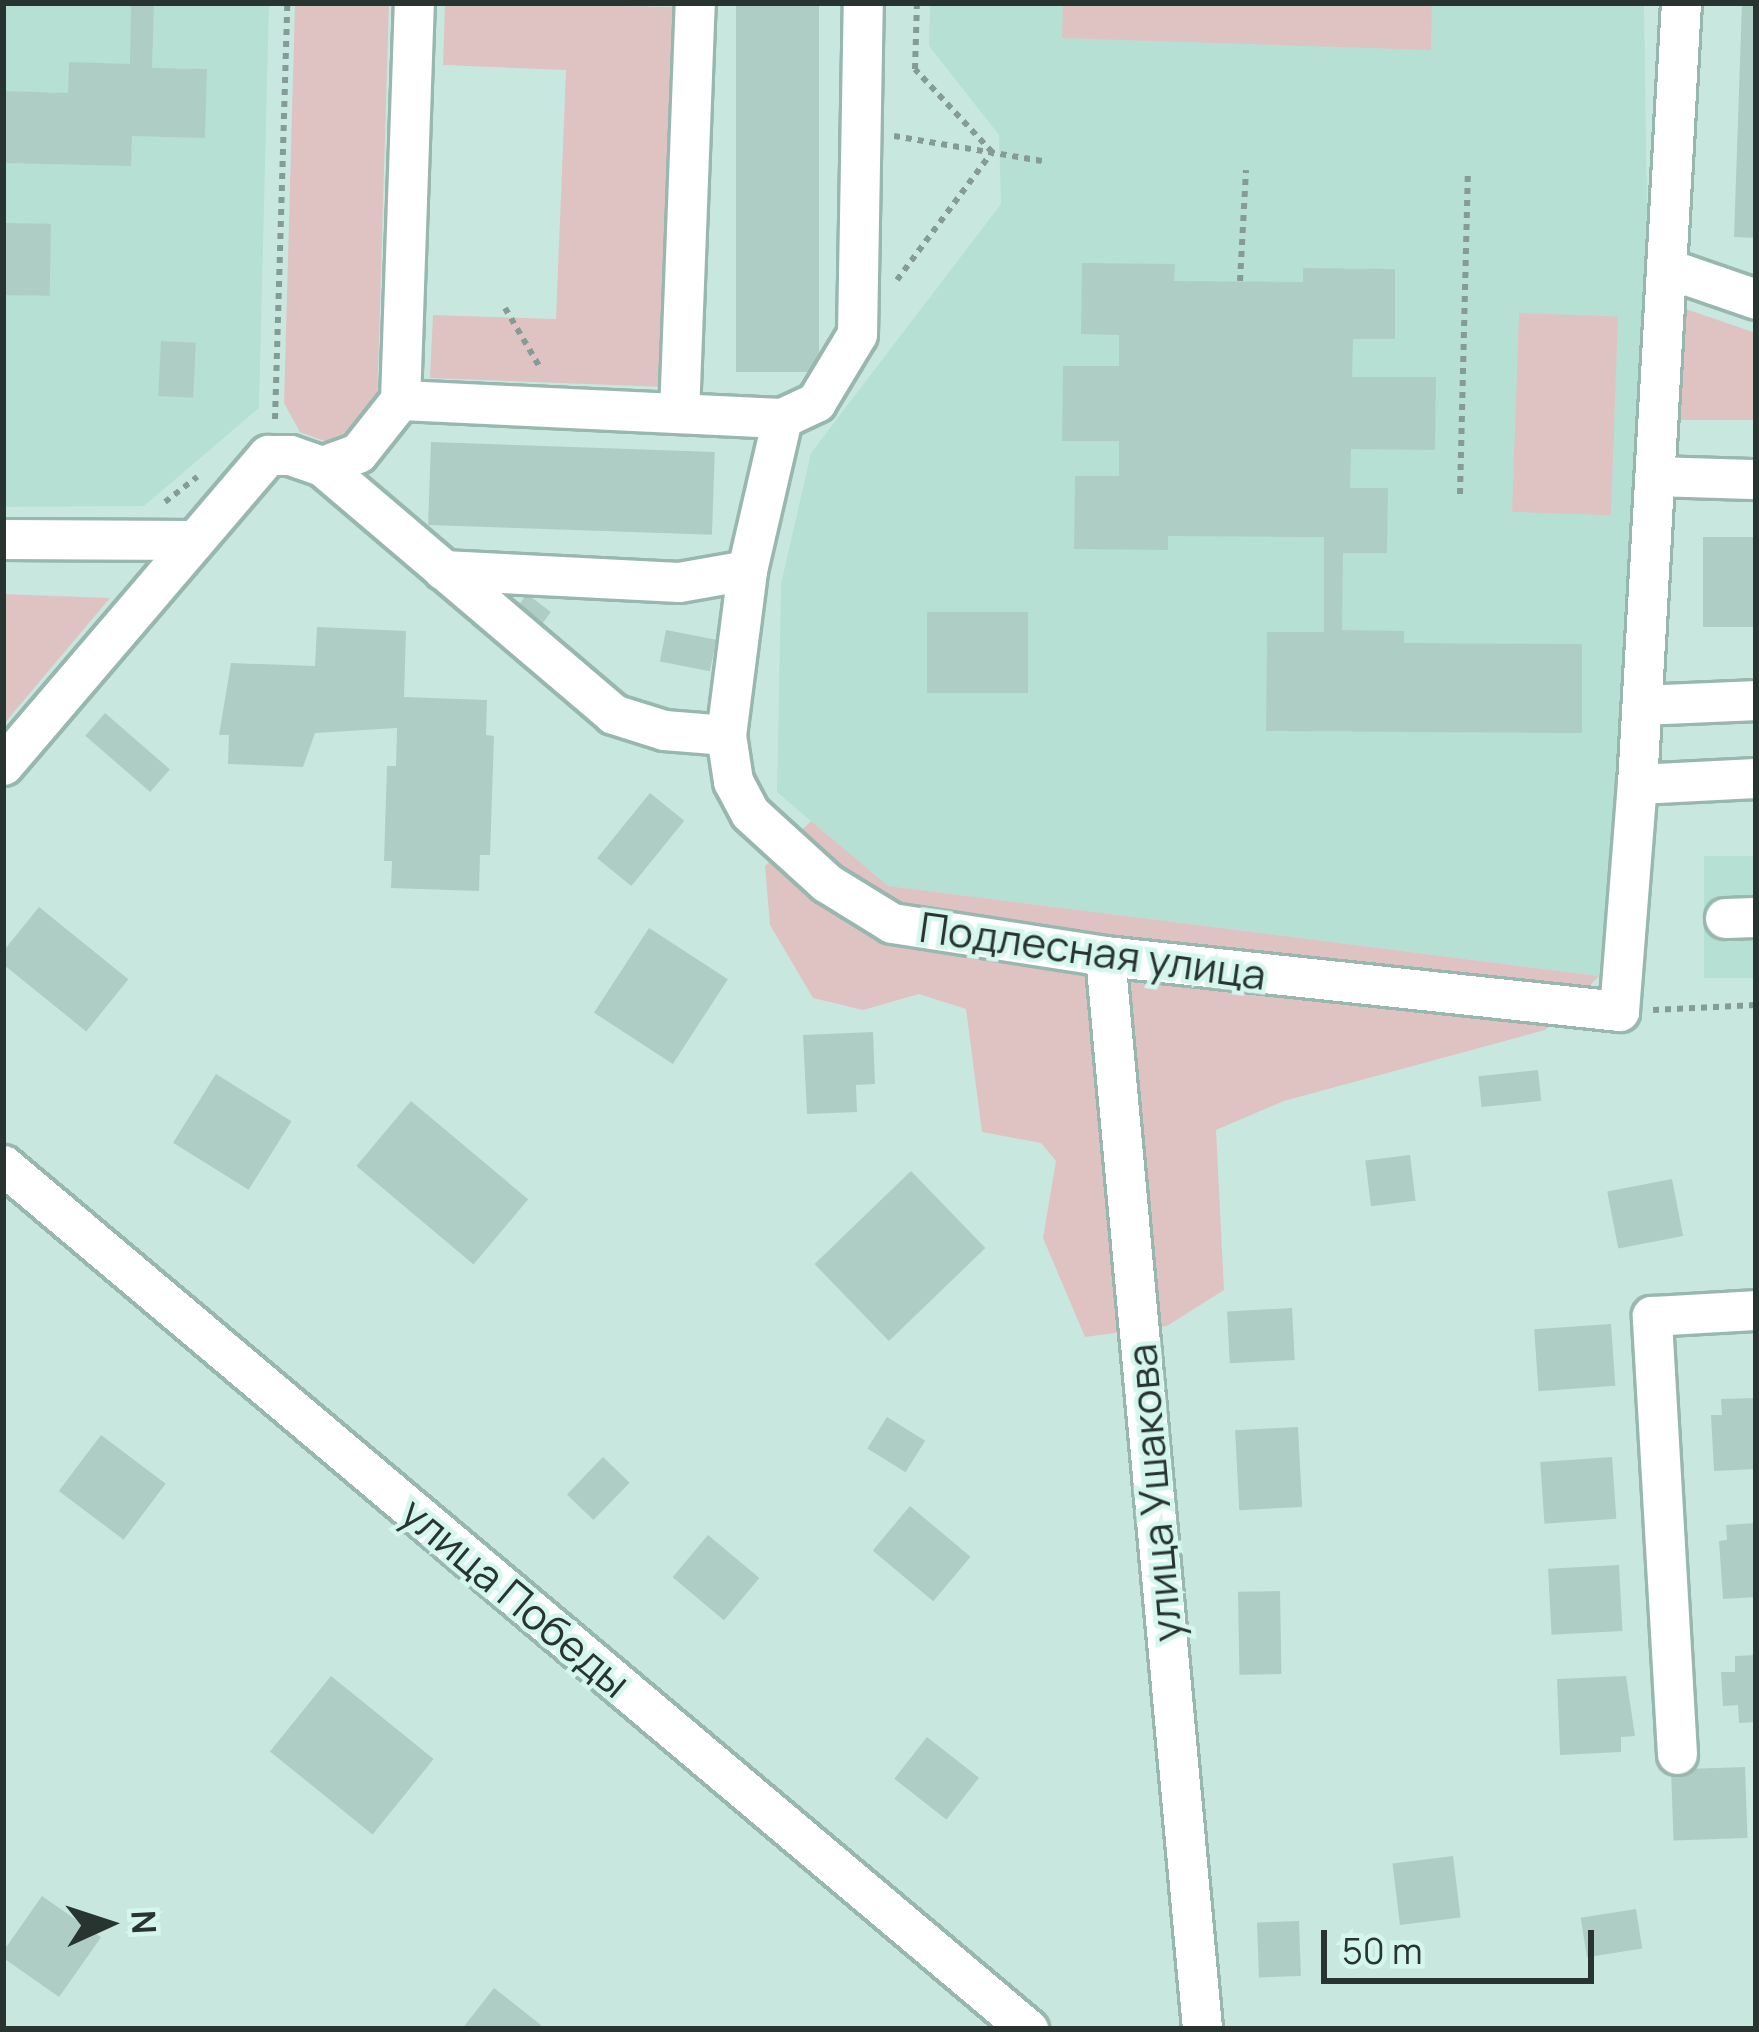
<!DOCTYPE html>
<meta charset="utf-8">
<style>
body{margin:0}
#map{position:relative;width:1759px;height:2032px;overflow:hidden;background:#c8e8df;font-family:Manrope,sans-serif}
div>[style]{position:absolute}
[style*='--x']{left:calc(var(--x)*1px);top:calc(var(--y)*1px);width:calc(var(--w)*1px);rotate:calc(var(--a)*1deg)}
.built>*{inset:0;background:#b6e0d4;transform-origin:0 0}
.green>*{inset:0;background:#dfc3c3;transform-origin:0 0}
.building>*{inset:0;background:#aecec5;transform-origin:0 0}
.path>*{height:6px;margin-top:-3px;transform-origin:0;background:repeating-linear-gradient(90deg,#849c95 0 6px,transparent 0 12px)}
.roads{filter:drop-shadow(3px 0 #98b7af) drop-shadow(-3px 0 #98b7af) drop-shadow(0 3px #98b7af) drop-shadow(0 -3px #98b7af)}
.minor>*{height:39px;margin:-19.5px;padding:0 19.5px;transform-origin:19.5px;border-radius:19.5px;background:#fff}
span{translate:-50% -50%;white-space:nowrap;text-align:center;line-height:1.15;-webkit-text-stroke:9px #d5f6ed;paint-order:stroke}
.street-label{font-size:42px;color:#273430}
.frame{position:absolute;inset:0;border:6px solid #273430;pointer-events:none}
.north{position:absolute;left:48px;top:1864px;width:120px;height:120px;-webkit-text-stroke:9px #d5f6ed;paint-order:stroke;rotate:87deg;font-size:33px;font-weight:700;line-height:48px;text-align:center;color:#273430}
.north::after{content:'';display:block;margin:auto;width:42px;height:54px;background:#273430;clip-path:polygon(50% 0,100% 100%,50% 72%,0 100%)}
.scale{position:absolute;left:1321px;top:1930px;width:273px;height:54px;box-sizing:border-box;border:6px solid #273430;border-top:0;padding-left:15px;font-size:36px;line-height:42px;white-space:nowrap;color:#273430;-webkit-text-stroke:9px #d5f6ed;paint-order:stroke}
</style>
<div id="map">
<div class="built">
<i style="clip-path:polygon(3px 3px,269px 3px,259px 408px,144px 506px,3px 507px)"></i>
<i style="clip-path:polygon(930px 3px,1644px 3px,1647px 211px,1622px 784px,1599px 976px,887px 886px,777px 792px,781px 584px,811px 453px,1001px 204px,999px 135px,929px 46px)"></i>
<i style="left:1756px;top:856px;width:122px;height:52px;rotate:90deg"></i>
</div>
<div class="green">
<i style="clip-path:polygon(295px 3px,389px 3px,377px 406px,360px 433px,330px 443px,300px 432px,284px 403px)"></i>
<i style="clip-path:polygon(445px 3px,679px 7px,664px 387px,430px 378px,433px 315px,556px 319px,566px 70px,443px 65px)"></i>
<i style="clip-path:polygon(1063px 3px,1432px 3px,1431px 50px,1062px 38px)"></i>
<i style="clip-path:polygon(1680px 307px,1756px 333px,1756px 420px,1674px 420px)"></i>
<i style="left:1519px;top:313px;width:99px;height:199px;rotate:2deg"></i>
<i style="clip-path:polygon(3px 594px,110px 598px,3px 725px)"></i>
<i style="clip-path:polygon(811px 821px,888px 886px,1599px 976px,1545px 1030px,1284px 1101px,1216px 1130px,1224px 1290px,1167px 1326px,1085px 1337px,1043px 1238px,1056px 1161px,1041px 1143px,982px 1132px,966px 1009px,919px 994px,863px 1010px,813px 998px,770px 925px,765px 866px)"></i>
</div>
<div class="building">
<i style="clip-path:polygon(131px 3px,154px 3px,152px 68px,207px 69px,205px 138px,132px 136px,131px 166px,3px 163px,3px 91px,68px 93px,69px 62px,130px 64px)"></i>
<i style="left:736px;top:3px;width:83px;height:369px"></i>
<i style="clip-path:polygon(1742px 3px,1756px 3px,1756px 238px,1734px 237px)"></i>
<i style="left:3px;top:223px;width:48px;height:72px;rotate:1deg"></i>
<i style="clip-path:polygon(1082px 263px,1175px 264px,1174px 281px,1303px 282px,1303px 268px,1395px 269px,1395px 339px,1353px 339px,1352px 377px,1436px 377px,1435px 450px,1351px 449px,1350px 488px,1388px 488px,1387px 553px,1343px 553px,1342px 630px,1404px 631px,1404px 643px,1582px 644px,1582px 733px,1266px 731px,1267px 632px,1324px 632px,1324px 537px,1168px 536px,1168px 550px,1074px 549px,1075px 476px,1119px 476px,1119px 441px,1062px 441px,1063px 366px,1119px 366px,1119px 335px,1081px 334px)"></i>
<i style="left:161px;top:341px;width:35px;height:55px;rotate:3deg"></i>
<i style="left:431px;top:442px;width:284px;height:83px;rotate:2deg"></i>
<i style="left:1756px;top:537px;width:90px;height:53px;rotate:90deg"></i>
<i style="left:527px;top:594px;width:30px;height:15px;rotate:37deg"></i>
<i style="left:927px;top:612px;width:101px;height:81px"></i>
<i style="clip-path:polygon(317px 627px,406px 631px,404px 697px,487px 700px,486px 735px,494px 736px,490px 855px,480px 855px,479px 891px,391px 888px,392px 861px,384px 861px,387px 766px,396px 766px,397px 728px,315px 733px,303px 767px,228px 764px,229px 735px,219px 735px,231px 663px,315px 666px)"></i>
<i style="left:666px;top:630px;width:51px;height:32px;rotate:11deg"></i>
<i style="left:105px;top:713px;width:86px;height:30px;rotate:41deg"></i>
<i style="left:650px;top:793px;width:44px;height:84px;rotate:39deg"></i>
<i style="left:39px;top:907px;width:115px;height:67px;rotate:39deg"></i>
<i style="left:649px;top:928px;width:94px;height:101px;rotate:33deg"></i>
<i style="clip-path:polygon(873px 1032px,875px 1084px,856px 1085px,857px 1112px,807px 1114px,803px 1035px)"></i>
<i style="left:1538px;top:1070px;width:31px;height:60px;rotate:84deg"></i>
<i style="left:216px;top:1074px;width:89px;height:81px;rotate:32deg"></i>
<i style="left:411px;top:1101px;width:153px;height:85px;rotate:40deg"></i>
<i style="left:1410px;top:1155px;width:46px;height:45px;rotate:83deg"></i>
<i style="left:911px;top:1171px;width:107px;height:134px;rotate:46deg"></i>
<i style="left:1672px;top:1179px;width:58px;height:66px;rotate:79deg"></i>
<i style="left:1292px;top:1308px;width:52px;height:65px;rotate:87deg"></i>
<i style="left:1611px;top:1324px;width:62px;height:77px;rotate:86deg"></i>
<i style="clip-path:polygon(1756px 1398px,1756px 1469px,1714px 1471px,1711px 1415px,1722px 1415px,1721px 1399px)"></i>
<i style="left:887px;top:1417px;width:45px;height:37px;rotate:32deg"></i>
<i style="left:1298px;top:1427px;width:80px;height:63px;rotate:87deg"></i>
<i style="left:101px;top:1435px;width:81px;height:70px;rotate:37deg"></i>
<i style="left:603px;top:1457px;width:37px;height:52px;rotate:44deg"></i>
<i style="left:1612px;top:1457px;width:62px;height:72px;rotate:86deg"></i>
<i style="left:910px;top:1506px;width:79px;height:58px;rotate:40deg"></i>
<i style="clip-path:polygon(1756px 1523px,1756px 1597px,1723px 1599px,1719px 1541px,1727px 1540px,1726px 1525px)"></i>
<i style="left:708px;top:1535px;width:67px;height:55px;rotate:40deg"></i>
<i style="left:1619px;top:1565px;width:66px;height:71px;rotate:87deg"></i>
<i style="left:1280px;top:1591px;width:83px;height:42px;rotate:89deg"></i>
<i style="clip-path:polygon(1756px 1655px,1756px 1722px,1739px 1723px,1738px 1705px,1723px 1706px,1721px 1672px,1735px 1672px,1735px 1656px)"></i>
<i style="left:331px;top:1676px;width:132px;height:97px;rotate:39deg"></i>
<i style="clip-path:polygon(1626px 1676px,1635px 1736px,1621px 1737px,1621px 1752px,1560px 1755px,1557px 1679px)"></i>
<i style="left:927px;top:1737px;width:66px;height:53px;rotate:38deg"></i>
<i style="left:1745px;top:1767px;width:71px;height:74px;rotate:88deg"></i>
<i style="left:1453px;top:1856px;width:62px;height:61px;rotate:83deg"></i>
<i style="left:42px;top:1896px;width:72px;height:73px;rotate:35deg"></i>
<i style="left:1636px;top:1909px;width:40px;height:56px;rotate:81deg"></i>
<i style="left:1299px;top:1921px;width:55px;height:42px;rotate:88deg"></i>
<i style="clip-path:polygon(494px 1988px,541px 2025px,538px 2029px,462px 2029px)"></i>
</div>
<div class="path">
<i style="--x:894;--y:136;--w:150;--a:9.6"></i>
<i style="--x:897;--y:280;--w:159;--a:-53.4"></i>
<i style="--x:992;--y:152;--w:113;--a:-132.9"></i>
<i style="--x:915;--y:69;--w:66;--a:-88.3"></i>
<i style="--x:1240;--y:281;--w:111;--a:-86.9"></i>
<i style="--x:505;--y:308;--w:71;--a:59.5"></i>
<i style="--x:275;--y:419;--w:416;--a:-88.3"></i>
<i style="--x:1460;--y:494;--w:320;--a:-88.6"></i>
<i style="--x:165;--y:502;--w:41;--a:-38"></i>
<i style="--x:1653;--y:1010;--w:103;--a:-2.8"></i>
</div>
<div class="roads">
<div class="minor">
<i style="--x:1672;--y:270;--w:89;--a:19"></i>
<i style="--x:400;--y:400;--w:382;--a:2.7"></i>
<i style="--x:679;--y:413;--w:410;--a:-87.8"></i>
<i style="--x:322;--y:466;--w:38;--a:-20"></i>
<i style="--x:358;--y:453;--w:68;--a:-51.6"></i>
<i style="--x:400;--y:400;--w:397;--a:-88"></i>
<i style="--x:1658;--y:476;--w:98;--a:1.8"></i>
<i style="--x:3;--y:539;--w:189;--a:0.3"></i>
<i style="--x:443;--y:570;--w:236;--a:2.9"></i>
<i style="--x:679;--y:582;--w:69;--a:-10"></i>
<i style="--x:747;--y:570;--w:156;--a:-77"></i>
<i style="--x:782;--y:418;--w:38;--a:-25"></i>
<i style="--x:816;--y:402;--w:79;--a:-58.9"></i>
<i style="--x:857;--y:334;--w:331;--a:-89"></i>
<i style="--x:1642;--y:705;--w:114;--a:-2.5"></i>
<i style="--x:726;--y:735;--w:166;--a:-82.7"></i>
<i style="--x:3;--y:765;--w:408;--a:-49.5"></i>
<i style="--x:268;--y:455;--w:22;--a:0"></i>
<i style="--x:290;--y:455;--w:34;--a:19"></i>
<i style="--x:322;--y:466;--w:382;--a:40.4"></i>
<i style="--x:613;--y:714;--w:53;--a:17.4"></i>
<i style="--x:664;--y:730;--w:62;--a:4.6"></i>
<i style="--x:726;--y:735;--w:47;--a:81.3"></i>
<i style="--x:733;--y:781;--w:36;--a:62"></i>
<i style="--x:750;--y:813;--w:104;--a:42.3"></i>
<i style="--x:827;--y:883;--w:76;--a:31.6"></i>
<i style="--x:892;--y:923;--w:216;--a:8.8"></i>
<i style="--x:1105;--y:956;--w:517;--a:6.11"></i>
<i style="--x:1619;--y:1011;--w:228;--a:-85.5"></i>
<i style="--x:1637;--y:784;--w:119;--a:-2.9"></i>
<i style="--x:1637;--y:784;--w:782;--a:-86.78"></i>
<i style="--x:1725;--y:918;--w:31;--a:-2"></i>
<i style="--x:1105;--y:956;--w:1077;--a:84.83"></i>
<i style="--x:3;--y:1165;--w:1341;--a:40.13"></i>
<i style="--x:1677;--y:1754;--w:439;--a:-93.3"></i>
<i style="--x:1652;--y:1316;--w:104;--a:-3.3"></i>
</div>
</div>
<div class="street-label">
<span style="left:1093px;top:950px;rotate:8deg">Подлесная улица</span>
<span style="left:1153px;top:1493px;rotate:-95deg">улица Ушакова</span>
<span style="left:516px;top:1597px;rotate:40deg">улица Победы</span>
</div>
<div class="frame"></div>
<div class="north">N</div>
<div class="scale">50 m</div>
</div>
